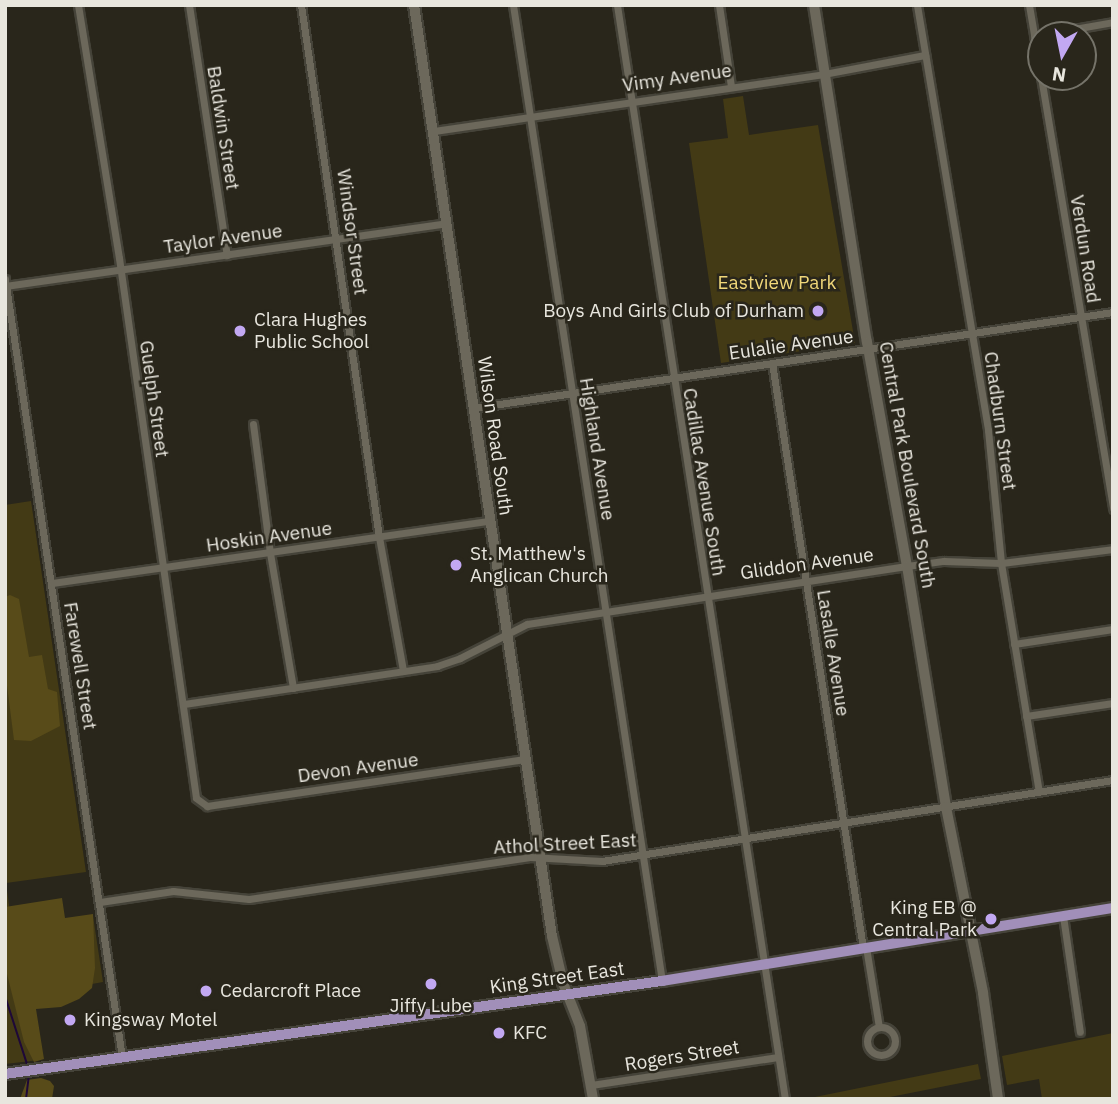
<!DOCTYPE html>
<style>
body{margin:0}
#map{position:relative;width:1118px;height:1104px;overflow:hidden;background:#29261b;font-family:"IBM Plex Sans",sans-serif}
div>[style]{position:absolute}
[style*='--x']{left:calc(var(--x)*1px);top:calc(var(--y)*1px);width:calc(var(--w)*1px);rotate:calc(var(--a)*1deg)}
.green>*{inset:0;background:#433a15}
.forest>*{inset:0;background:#584b19}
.stream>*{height:2px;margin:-1px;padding:0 1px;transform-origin:1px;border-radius:1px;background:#1e0838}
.roads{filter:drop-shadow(2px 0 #454339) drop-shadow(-2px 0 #454339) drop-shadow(0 2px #454339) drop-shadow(0 -2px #454339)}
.street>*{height:7px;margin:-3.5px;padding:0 3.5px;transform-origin:3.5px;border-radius:3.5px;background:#6c685b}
.street>.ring{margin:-3.5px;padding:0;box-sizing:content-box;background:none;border:7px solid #6c685b;border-radius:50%}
.secondary>*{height:10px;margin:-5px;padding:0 5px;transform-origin:5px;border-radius:5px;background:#6c685b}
.primary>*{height:10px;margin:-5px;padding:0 5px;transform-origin:5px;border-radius:5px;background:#a18fb9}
.dots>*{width:19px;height:19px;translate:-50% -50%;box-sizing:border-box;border:4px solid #29261b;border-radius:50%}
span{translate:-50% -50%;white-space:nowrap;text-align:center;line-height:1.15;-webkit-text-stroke:5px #29261b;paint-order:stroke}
.street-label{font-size:19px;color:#e8e6de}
.park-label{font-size:19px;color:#f0d779}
.poi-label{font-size:19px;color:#e8e6de}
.right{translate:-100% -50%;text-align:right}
.left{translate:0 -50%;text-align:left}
.frame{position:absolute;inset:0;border:7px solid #e8e6de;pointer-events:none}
.north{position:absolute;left:1027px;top:21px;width:70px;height:70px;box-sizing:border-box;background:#29261b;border:2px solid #757369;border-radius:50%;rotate:189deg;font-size:19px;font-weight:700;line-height:28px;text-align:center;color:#e8e6de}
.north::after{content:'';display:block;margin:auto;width:24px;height:32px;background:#c2a8f2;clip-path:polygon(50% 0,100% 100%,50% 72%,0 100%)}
</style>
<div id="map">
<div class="green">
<i style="clip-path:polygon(743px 96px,749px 135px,818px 125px,855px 343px,721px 363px,689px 143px,728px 138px,723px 99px)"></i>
<i style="clip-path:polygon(31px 501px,86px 872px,6px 883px,12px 926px,93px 916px,103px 982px,31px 995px,40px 1060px,5px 1064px,5px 505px)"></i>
<i style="clip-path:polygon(1113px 1033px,1113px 1099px,1042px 1099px,1039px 1079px,1007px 1085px,1002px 1056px)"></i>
<i style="clip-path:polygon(978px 1064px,981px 1079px,880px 1099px,805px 1099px)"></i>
</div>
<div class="forest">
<i style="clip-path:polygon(10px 595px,19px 599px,29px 657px,42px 655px,48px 689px,57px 692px,60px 726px,31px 741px,14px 740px,5px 670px,5px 597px)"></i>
<i style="clip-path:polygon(62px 898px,65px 918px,93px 914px,95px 968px,92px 988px,79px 999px,61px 1007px,36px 1009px,44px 1059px,34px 1062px,24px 1042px,5px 966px,5px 907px)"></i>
<i style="clip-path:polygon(41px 1078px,50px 1081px,54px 1086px,52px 1099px,20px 1099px,27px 1080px)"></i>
</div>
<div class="stream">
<i style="--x:5;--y:996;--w:75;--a:72.1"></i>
<i style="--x:26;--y:1099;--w:23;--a:-83"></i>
</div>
<div class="roads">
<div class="street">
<i style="--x:78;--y:5;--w:256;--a:80.8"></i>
<i style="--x:119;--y:258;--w:545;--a:81.88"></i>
<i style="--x:196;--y:798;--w:14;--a:36"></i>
<i style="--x:207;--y:806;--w:323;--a:-8.4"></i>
<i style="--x:189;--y:5;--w:253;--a:81.4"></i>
<i style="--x:301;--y:5;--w:538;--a:81.66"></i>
<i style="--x:379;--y:537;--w:136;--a:79.8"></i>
<i style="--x:513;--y:5;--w:987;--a:81.32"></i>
<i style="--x:617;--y:5;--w:1107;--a:81.27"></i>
<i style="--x:719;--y:5;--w:82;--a:81.6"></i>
<i style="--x:917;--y:5;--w:431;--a:80.5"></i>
<i style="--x:988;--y:430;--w:134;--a:84.4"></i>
<i style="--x:1001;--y:563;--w:232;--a:80.6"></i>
<i style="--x:1029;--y:5;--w:72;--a:80.4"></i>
<i style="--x:1034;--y:36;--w:80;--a:-10"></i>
<i style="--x:1041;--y:77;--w:438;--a:80.5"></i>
<i style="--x:434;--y:131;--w:394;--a:-8.3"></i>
<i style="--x:824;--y:74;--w:103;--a:-10.7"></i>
<i style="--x:5;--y:279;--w:787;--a:81.45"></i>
<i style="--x:5;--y:286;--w:444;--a:-8.1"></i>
<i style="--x:772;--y:363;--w:592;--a:81.16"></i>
<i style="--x:473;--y:408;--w:647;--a:-8.53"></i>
<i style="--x:253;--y:424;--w:130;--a:82.5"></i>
<i style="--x:270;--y:553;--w:137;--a:80.3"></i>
<i style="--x:52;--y:583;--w:441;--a:-8.1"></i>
<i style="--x:1014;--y:644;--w:100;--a:-8.6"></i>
<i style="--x:184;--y:704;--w:256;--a:-8.5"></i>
<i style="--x:437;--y:666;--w:24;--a:-19"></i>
<i style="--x:460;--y:658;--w:75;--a:-26.9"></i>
<i style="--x:527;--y:624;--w:384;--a:-8.7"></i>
<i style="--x:907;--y:566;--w:37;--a:-8"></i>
<i style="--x:944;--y:561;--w:57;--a:2"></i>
<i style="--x:1001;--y:563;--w:113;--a:-7.1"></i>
<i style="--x:1026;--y:716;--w:88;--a:-8.5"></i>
<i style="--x:100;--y:902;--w:74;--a:-8.6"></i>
<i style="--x:173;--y:891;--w:76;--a:6"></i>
<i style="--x:249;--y:899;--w:284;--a:-8.5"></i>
<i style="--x:530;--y:857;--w:72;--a:3.2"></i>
<i style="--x:602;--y:861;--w:517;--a:-9.01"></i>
<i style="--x:1063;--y:916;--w:117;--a:81.7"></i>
<i style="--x:866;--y:947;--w:81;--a:80.8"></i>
<i class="ring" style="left:867px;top:1027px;width:21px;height:21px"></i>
<i style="--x:591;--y:1085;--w:189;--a:-8.5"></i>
</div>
<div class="secondary">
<i style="--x:414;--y:5;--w:941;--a:81.57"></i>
<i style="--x:552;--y:936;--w:48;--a:76.8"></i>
<i style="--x:563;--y:983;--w:46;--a:68.4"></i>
<i style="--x:580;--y:1026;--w:74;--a:79.9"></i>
<i style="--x:814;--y:5;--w:341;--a:81.1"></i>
<i style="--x:867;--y:342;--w:228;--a:79.9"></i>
<i style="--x:907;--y:566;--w:244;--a:80.8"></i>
<i style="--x:946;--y:807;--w:190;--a:78.7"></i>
<i style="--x:983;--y:993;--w:107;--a:81.9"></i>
</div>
<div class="primary">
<i style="--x:5;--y:1074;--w:664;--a:-8.06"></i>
<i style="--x:662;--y:981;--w:457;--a:-9.2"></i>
</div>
</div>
<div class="dots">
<i style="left:818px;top:311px;background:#c2a8f2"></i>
<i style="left:240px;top:331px;background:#c2a8f2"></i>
<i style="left:456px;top:565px;background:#c2a8f2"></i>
<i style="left:991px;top:919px;background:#c2a8f2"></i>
<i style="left:431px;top:984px;background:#c2a8f2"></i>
<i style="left:206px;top:991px;background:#c2a8f2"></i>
<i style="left:70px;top:1020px;background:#c2a8f2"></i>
<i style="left:499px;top:1033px;background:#c2a8f2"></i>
</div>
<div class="street-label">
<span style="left:677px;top:78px;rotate:-8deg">Vimy Avenue</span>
<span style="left:223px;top:128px;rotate:81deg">Baldwin Street</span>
<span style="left:352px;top:232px;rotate:82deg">Windsor Street</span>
<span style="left:223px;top:239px;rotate:-8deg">Taylor Avenue</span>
<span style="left:1085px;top:249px;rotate:81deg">Verdun Road</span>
<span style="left:791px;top:345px;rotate:-8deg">Eulalie Avenue</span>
<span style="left:154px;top:399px;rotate:82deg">Guelph Street</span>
<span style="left:1000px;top:421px;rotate:82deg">Chadburn Street</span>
<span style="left:495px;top:436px;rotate:82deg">Wilson Road South</span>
<span style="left:597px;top:449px;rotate:81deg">Highland Avenue</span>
<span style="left:907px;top:465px;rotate:80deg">Central Park Boulevard South</span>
<span style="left:704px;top:482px;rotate:81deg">Cadillac Avenue South</span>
<span style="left:269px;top:537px;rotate:-8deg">Hoskin Avenue</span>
<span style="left:807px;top:564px;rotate:-8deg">Gliddon Avenue</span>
<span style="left:833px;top:653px;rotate:81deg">Lasalle Avenue</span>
<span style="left:80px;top:666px;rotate:81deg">Farewell Street</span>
<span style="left:358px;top:768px;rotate:-8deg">Devon Avenue</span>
<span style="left:565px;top:844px;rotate:-3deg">Athol Street East</span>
<span style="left:557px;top:978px;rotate:-8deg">King Street East</span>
<span style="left:682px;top:1056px;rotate:-9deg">Rogers Street</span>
</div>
<div class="park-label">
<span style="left:777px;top:283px">Eastview Park</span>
</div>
<div class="poi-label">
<span class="right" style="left:804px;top:311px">Boys And Girls Club of Durham</span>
<span class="left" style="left:254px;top:331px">Clara Hughes<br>Public School</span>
<span class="left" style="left:470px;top:565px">St. Matthew's<br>Anglican Church</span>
<span class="right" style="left:977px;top:919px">King EB @<br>Central Park</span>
<span class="left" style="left:220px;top:991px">Cedarcroft Place</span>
<span style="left:431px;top:1006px">Jiffy Lube</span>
<span class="left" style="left:84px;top:1020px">Kingsway Motel</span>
<span class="left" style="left:513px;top:1033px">KFC</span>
</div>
<div class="frame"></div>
<div class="north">N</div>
</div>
